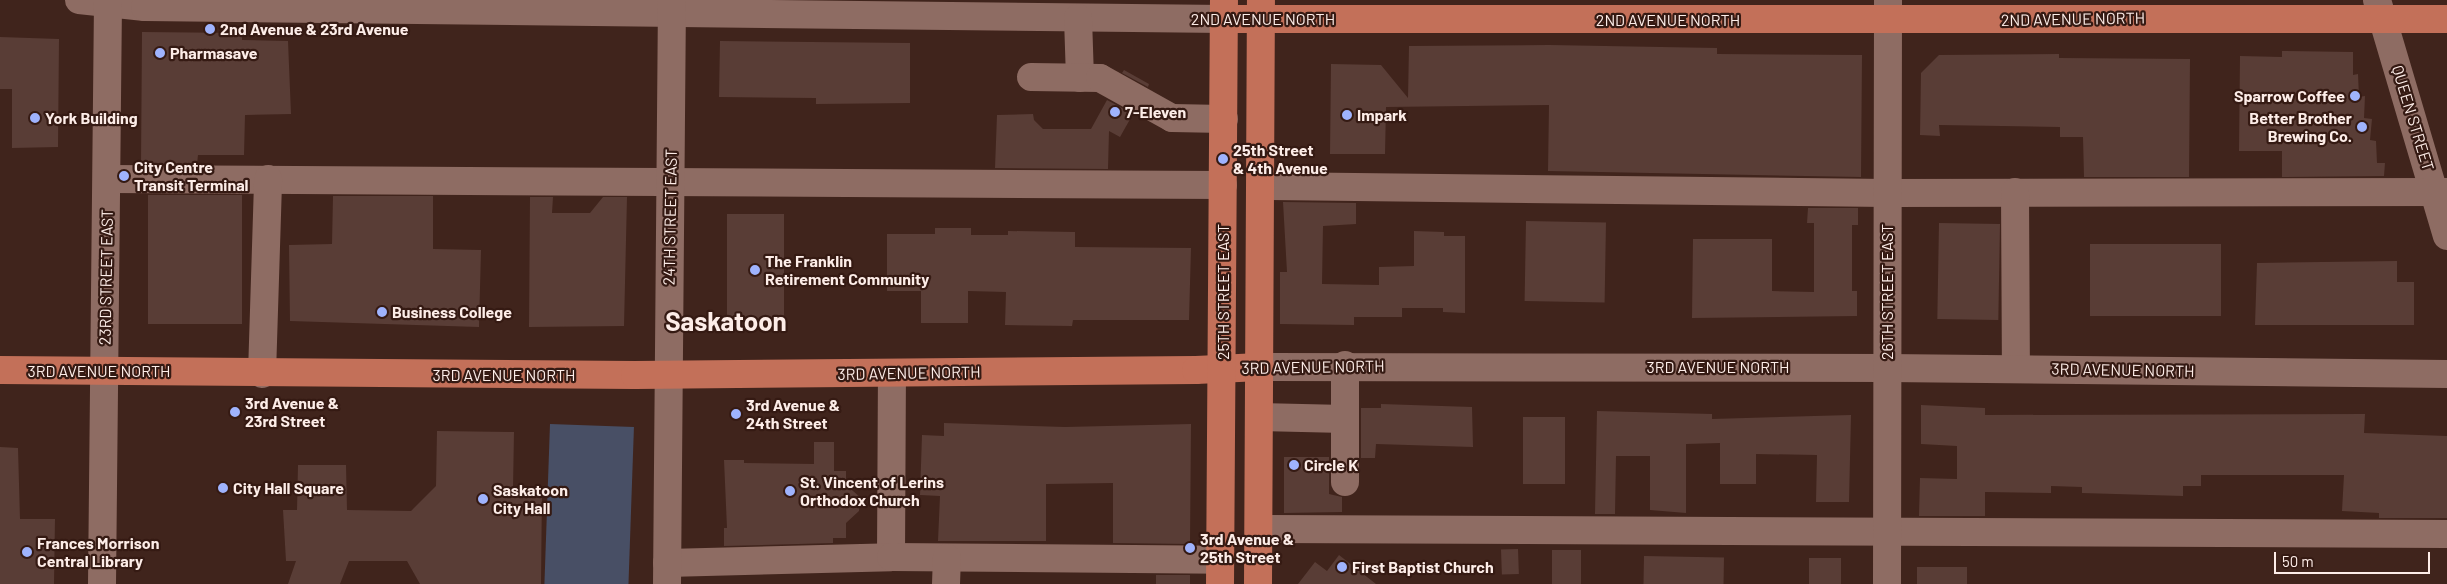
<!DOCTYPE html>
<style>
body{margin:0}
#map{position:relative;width:2447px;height:584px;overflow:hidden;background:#40241c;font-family:Barlow,sans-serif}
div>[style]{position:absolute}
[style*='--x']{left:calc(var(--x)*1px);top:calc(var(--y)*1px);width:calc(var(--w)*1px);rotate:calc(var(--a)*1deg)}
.green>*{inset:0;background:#484f65;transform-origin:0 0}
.building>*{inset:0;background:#593d36;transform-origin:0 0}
.minor>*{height:28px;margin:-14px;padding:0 14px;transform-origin:14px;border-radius:14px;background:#8e6c63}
.major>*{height:28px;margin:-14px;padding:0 14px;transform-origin:14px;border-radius:14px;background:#c37059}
.dots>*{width:14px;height:14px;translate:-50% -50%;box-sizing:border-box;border:2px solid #351a13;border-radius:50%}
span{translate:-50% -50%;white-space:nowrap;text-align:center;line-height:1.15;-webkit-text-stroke:4.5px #351a13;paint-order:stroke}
.street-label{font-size:16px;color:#fdede8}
.poi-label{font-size:16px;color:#fdede8;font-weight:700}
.left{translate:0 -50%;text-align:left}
.right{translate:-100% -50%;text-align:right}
.town-label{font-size:26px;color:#fdede8;font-weight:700}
.scale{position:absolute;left:2274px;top:552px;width:156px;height:22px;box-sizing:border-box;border:2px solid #fdede8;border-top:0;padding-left:6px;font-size:15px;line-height:18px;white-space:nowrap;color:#fdede8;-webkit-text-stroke:4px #351a13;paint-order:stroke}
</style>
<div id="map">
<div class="green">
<i style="left:550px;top:424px;width:84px;height:160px;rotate:2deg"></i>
</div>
<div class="building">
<i style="clip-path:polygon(142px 32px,242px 33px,242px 40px,288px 41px,291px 114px,245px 115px,244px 155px,198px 155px,197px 164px,141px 164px)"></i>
<i style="clip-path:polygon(0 37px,59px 39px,58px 147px,12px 148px,12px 89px,0 89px)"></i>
<i style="clip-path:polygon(720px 41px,910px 43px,910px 103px,816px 104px,816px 98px,719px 97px)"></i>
<i style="clip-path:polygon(1549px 45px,1717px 48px,1717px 54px,1862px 55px,1861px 177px,1548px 171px,1549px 105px,1386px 107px,1385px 154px,1330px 154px,1331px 64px,1381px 65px,1408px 98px,1409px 46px)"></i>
<i style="clip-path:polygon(2282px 51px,2353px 52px,2353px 75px,2358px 74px,2359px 97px,2365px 96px,2364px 118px,2372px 119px,2370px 140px,2376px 141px,2377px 163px,2385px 163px,2384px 176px,2282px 177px,2282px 151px,2239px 151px,2240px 56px,2282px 57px)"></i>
<i style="clip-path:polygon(2059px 54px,2059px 58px,2190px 59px,2189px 177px,2084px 177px,2083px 137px,2060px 137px,2060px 127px,1939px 125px,1940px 136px,1920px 135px,1921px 73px,1939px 55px)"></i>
<i style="clip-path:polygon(1124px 70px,1149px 84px,1148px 87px,1122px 73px)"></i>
<i style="clip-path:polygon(1107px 100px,1133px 114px,1120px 137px,1109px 131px,1108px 169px,995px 168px,997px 115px,1033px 114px,1034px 120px,1043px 129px,1091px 129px)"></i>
<i style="left:148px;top:195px;width:94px;height:129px"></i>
<i style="clip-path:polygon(333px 196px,433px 196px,433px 249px,481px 250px,479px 327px,290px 321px,289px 245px,332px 244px)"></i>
<i style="clip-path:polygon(530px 197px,553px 197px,552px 213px,590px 213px,603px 197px,627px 197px,624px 326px,529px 327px)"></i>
<i style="clip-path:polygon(1283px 202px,1356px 203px,1356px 224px,1323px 226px,1322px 284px,1379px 285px,1379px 267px,1414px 266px,1414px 231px,1444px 232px,1444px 236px,1465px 236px,1465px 313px,1443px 312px,1443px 308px,1402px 308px,1402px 317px,1354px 317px,1354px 325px,1280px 324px,1280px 272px,1287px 272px)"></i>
<i style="clip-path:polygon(1808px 208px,1858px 208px,1858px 225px,1852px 225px,1852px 291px,1857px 291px,1857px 316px,1692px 318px,1693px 239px,1772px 239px,1772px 291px,1814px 292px,1814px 223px,1807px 223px)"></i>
<i style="left:727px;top:214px;width:57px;height:112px"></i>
<i style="left:1526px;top:221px;width:80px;height:80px;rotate:1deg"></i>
<i style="left:1939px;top:223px;width:61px;height:96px;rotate:1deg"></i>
<i style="clip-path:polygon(935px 228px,971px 228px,971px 235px,1008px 235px,1008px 231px,1075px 232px,1075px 247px,1191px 248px,1189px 320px,1073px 320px,1072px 326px,1005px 325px,1006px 292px,968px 291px,968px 323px,921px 323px,921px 291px,887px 291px,887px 234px,935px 234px)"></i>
<i style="left:2090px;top:244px;width:131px;height:72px"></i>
<i style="clip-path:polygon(2397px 261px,2397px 282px,2414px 282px,2414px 325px,2255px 325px,2257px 263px)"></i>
<i style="clip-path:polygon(1381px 404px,1472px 407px,1473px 447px,1376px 444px,1375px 458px,1361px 458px,1361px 408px,1381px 408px)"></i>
<i style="clip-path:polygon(1921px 405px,1985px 408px,1985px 415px,2365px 414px,2364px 433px,2447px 436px,2447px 518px,2379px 518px,2379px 513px,2342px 511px,2344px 475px,2201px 475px,2201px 486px,2183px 486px,2183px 496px,2082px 493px,2082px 487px,2051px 486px,2051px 493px,1985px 492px,1985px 516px,1919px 516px,1920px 478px,1957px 479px,1957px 446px,1921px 444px)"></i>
<i style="clip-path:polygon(1597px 411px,1712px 414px,1712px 419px,1851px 415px,1849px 502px,1816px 502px,1817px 455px,1756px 454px,1756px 484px,1720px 484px,1720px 443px,1686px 444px,1686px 513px,1650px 510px,1650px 456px,1616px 456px,1615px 514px,1595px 514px)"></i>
<i style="left:1523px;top:417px;width:42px;height:67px"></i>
<i style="clip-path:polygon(944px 423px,1065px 427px,1191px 424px,1190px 544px,1113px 543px,1113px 483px,1046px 484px,1046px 541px,938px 541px,940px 496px,920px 495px,922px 435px,944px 436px)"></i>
<i style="clip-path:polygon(437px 431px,514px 432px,513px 489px,542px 489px,541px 584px,420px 584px,407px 561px,349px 561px,340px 584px,288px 584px,296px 561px,286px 561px,283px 510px,297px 510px,298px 465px,346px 465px,347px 510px,411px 511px,436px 486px)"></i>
<i style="clip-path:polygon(814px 442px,834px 442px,834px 471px,846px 471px,846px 485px,860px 497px,859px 511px,846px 523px,846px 538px,833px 538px,833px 543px,724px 546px,724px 528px,727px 528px,724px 460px,744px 460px,744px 463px,814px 464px)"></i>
<i style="clip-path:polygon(0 447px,18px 448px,20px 519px,55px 519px,54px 584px,0 584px)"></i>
<i style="clip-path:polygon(1284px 457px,1329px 457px,1329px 494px,1342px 497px,1342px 512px,1284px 513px)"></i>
<i style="left:1518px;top:549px;width:25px;height:17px;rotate:88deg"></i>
<i style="left:1552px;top:550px;width:29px;height:34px"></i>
<i style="clip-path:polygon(1339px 555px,1376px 584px,1298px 584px,1315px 562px,1327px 571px)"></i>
<i style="left:1644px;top:556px;width:80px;height:28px;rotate:1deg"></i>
<i style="left:1809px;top:558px;width:32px;height:26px"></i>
<i style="left:1917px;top:567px;width:50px;height:17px"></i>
<i style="left:1156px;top:575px;width:34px;height:9px"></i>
</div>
<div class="minor">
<i style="--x:79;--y:0;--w:66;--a:6.1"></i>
<i style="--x:145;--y:7;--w:1080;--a:0.64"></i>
<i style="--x:2377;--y:0;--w:246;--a:73.5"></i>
<i style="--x:1078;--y:18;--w:60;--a:88.1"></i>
<i style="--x:1031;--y:77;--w:69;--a:0.8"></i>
<i style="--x:1100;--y:78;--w:82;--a:29.1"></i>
<i style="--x:1172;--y:118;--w:52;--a:1.1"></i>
<i style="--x:108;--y:179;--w:1115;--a:0.31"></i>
<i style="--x:1261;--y:186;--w:626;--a:0.64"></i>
<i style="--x:1887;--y:193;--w:560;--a:-0.1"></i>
<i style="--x:2015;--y:192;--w:177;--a:89.7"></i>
<i style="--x:1260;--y:367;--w:627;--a:0.09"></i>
<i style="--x:1887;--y:368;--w:560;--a:0.61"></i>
<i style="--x:262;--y:374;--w:195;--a:-88.2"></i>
<i style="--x:1260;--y:417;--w:85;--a:1.3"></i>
<i style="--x:1345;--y:482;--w:117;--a:-90"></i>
<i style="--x:1259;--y:529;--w:1188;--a:0.24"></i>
<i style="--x:891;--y:557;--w:183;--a:-89.7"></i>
<i style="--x:667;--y:563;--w:224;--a:-1.5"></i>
<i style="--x:891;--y:557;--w:329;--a:0.5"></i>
<i style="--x:102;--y:584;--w:584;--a:-89.41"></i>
<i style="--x:667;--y:584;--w:584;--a:-89.51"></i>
<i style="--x:946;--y:584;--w:26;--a:-88"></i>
<i style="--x:1887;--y:584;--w:584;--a:-89.9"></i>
</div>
<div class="major">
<i style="--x:1225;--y:19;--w:1222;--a:0"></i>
<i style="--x:0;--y:370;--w:635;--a:0.45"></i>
<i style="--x:635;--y:375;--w:561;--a:-0.51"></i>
<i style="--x:1196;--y:370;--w:64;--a:-2.7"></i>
<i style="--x:1220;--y:584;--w:583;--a:-89.61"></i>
<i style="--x:1258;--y:584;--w:583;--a:-89.71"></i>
</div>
<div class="dots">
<i style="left:210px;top:29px;background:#9fb3fd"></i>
<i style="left:160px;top:53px;background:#9fb3fd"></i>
<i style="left:2355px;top:96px;background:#9fb3fd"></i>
<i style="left:1115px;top:112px;background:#9fb3fd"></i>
<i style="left:1347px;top:115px;background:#9fb3fd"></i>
<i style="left:35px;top:118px;background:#9fb3fd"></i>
<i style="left:2362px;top:127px;background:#9fb3fd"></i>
<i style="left:1223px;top:159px;background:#9fb3fd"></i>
<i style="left:124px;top:176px;background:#9fb3fd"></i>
<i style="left:755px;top:270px;background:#9fb3fd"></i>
<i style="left:382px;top:312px;background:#9fb3fd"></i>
<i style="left:235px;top:412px;background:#9fb3fd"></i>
<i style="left:736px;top:414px;background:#9fb3fd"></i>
<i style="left:1294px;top:465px;background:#9fb3fd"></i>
<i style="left:223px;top:488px;background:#9fb3fd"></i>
<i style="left:790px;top:491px;background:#9fb3fd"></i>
<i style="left:483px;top:499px;background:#9fb3fd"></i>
<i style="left:1190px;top:548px;background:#9fb3fd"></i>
<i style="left:27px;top:552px;background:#9fb3fd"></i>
<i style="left:1342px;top:567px;background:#9fb3fd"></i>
</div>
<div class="street-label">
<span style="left:1263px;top:19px">2ND AVENUE NORTH</span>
<span style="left:2073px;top:19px;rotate:-1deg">2ND AVENUE NORTH</span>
<span style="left:1668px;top:20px">2ND AVENUE NORTH</span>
<span style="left:2413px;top:118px;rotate:73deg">QUEEN STREET</span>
<span style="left:670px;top:217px;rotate:-89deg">24TH STREET EAST</span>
<span style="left:106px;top:277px;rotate:-89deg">23RD STREET EAST</span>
<span style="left:1223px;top:292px;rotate:-90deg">25TH STREET EAST</span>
<span style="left:1887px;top:292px;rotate:-90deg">26TH STREET EAST</span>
<span style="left:1313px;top:367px;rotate:-1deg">3RD AVENUE NORTH</span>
<span style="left:1718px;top:367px">3RD AVENUE NORTH</span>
<span style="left:2123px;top:370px;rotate:1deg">3RD AVENUE NORTH</span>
<span style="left:99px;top:371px">3RD AVENUE NORTH</span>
<span style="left:909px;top:373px;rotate:-1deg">3RD AVENUE NORTH</span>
<span style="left:504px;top:375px">3RD AVENUE NORTH</span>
</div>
<div class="poi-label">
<span class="left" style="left:220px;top:29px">2nd Avenue &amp; 23rd Avenue</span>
<span class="left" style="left:170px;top:53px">Pharmasave</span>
<span class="right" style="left:2345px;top:96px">Sparrow Coffee</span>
<span class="left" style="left:1125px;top:112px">7-Eleven</span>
<span class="left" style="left:1357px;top:115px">Impark</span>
<span class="left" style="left:45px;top:118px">York Building</span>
<span class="right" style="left:2352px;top:127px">Better Brother<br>Brewing Co.</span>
<span class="left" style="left:1233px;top:159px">25th Street<br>&amp; 4th Avenue</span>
<span class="left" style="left:134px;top:176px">City Centre<br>Transit Terminal</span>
<span class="left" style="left:765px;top:270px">The Franklin<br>Retirement Community</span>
<span class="left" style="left:392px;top:312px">Business College</span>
<span class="left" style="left:245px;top:412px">3rd Avenue &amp;<br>23rd Street</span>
<span class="left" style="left:746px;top:414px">3rd Avenue &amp;<br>24th Street</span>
<span class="left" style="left:1304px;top:465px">Circle K</span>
<span class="left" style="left:800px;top:491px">St. Vincent of Lerins<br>Orthodox Church</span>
<span class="left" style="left:233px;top:488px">City Hall Square</span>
<span class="left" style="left:493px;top:499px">Saskatoon<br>City Hall</span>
<span class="left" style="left:1200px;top:548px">3rd Avenue &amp;<br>25th Street</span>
<span class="left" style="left:37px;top:552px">Frances Morrison<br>Central Library</span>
<span class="left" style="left:1352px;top:567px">First Baptist Church</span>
</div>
<div class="town-label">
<span style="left:726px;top:321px">Saskatoon</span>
</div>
<div class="scale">50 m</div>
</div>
